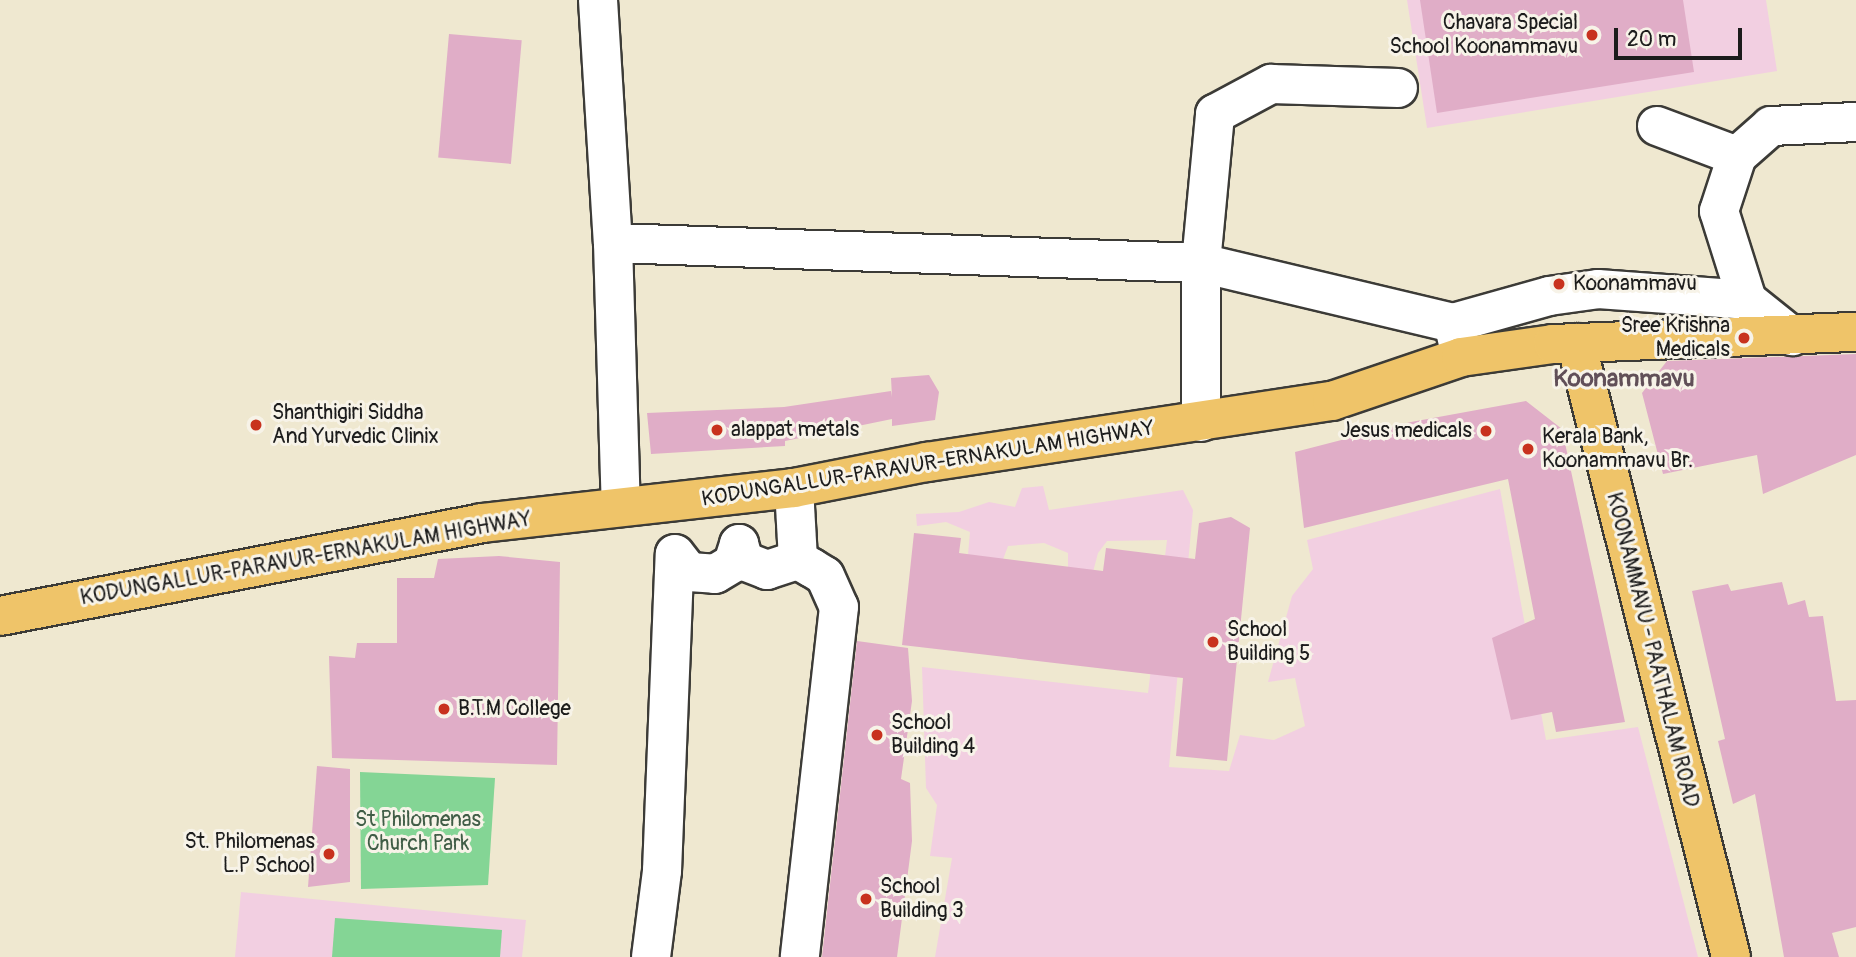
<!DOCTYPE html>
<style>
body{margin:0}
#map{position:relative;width:1856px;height:957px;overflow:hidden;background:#efe8d0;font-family:Pangolin,sans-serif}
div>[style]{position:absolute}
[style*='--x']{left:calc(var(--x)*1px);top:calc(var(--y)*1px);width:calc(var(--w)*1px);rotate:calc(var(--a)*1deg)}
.built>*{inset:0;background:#f2cfe1}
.green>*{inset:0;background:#84d595}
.building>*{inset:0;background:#e0adc7;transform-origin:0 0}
.roads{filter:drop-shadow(2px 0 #3c3b37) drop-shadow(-2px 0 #3c3b37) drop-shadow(0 2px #3c3b37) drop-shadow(0 -2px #3c3b37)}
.minor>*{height:38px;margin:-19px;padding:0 19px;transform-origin:19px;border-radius:19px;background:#fff}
.major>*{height:38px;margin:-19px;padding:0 19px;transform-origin:19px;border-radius:19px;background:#efc469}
.highway>*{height:38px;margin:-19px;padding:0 19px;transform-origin:19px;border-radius:19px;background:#efc469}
.dots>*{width:19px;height:19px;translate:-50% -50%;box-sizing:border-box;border:4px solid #f7f3e8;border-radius:50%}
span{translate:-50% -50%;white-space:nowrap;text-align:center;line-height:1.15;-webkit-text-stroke:6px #f7f3e8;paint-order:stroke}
.poi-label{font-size:21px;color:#1c1c1c}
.right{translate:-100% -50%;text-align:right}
.left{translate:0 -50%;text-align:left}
.street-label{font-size:21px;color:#1c1c1c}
.park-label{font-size:21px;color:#405d46}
.quarter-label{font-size:24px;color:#614f58;font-weight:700}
.scale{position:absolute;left:1614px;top:28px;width:128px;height:32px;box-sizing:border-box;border:4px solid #1c1c1c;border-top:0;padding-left:9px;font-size:21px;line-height:24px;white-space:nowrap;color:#1c1c1c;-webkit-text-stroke:5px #f7f3e8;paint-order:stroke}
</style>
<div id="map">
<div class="built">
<i style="clip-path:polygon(1407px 0,1766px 0,1777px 71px,1427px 128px)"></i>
<i style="clip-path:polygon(1043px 486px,1049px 510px,1183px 490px,1193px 510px,1169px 767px,1229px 771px,1240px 735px,1274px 740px,1305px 726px,1295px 678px,1268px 682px,1292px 596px,1313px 569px,1307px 540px,1500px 489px,1546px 740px,1638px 727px,1698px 957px,935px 957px,952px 858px,930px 856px,937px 805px,926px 788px,922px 667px,1148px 693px,1167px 540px,1107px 541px,1098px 553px,1093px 572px,1068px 571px,1068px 553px,1044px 543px,1008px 546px,998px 573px,967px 566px,970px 532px,946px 522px,917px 526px,916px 514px,959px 512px,989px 502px,1015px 507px,1022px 488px)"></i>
<i style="clip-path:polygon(241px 892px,526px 920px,522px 957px,235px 957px)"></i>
</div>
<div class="green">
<i style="clip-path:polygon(360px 772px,495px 778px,488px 885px,361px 889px)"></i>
<i style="clip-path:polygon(335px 918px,502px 930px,500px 957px,332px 957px)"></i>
</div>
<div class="building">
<i style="clip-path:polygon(1420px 0,1683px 0,1694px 72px,1437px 113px)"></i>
<i style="left:449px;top:34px;width:73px;height:124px;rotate:5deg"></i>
<i style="clip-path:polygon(1856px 354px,1856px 455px,1763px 494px,1757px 455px,1663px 474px,1642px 393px,1667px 361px)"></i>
<i style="clip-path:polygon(929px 375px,939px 392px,935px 420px,892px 426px,892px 419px,785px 441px,785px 446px,651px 454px,647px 413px,784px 407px,891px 391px,892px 397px,891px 378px)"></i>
<i style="clip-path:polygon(1526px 401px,1562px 429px,1625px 722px,1556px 732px,1552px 712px,1511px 720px,1492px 638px,1535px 619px,1508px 479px,1304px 528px,1295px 452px,1411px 422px)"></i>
<i style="clip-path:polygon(1231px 517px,1250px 528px,1227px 761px,1176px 756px,1183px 678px,902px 645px,914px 533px,961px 538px,959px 553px,1103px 571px,1106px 548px,1195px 559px,1199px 523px)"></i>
<i style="clip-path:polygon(499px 556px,560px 562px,557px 765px,332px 758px,329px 656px,355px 658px,357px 643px,397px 643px,397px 578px,434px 578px,438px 559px)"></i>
<i style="clip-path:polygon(1782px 582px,1788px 605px,1805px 600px,1809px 617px,1823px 616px,1836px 701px,1856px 700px,1856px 927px,1832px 933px,1839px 957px,1784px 957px,1755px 794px,1733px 804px,1718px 741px,1725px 739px,1692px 591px,1728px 584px,1731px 591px)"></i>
<i style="clip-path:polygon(857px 641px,908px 648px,912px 701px,901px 779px,910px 783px,912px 841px,897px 957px,822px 957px)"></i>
<i style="clip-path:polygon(317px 766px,350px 769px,350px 882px,308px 887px)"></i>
</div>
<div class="roads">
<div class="minor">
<i style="--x:598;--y:0;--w:243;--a:86.5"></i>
<i style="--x:613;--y:243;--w:263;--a:88.3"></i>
<i style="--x:1657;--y:126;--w:85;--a:20.6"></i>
<i style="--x:1737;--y:156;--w:58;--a:108.1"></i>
<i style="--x:1719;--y:211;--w:93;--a:72.5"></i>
<i style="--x:1737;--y:156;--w:45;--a:-41.4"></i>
<i style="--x:1771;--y:126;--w:85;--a:-2.7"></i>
<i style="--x:613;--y:243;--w:588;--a:1.95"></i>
<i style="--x:1201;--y:263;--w:259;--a:13.4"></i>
<i style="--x:1459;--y:348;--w:26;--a:-103"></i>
<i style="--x:1453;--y:323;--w:100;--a:-15.7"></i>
<i style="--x:1549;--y:296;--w:49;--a:-8.1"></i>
<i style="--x:1598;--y:289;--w:149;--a:4.2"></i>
<i style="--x:1747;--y:300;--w:58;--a:38.7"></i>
<i style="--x:1201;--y:422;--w:159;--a:-90"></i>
<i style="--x:1201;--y:263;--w:150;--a:-84.6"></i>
<i style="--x:1215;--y:114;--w:64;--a:-28.2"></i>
<i style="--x:1271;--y:84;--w:127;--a:1.8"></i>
<i style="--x:794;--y:488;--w:72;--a:86.8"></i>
<i style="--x:651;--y:957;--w:87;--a:-82.7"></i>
<i style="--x:662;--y:871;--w:317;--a:-87.7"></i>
<i style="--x:675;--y:554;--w:23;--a:52"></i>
<i style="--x:689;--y:572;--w:26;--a:4"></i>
<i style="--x:715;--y:574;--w:21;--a:-31"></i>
<i style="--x:733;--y:563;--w:20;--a:-72"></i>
<i style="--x:739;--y:544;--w:18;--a:74"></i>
<i style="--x:744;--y:561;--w:25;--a:21"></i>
<i style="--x:767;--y:570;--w:33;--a:-18"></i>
<i style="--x:798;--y:560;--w:16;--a:30"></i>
<i style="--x:812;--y:568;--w:15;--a:32"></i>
<i style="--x:825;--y:576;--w:34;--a:66"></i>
<i style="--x:839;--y:607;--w:352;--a:96.4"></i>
</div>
<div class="major">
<i style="--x:1576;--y:343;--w:633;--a:75.83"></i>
</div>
<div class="highway">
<i style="--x:0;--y:616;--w:491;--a:-10.9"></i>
<i style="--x:482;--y:523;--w:314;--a:-6.4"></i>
<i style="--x:794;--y:488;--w:136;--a:-11.1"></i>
<i style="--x:927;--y:462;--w:410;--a:-8.6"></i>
<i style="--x:1332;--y:401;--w:136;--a:-18.8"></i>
<i style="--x:1461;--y:357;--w:93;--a:-8"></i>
<i style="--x:1553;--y:344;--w:303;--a:-2.3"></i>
</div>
</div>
<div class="dots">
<i style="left:1592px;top:35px;background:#c8321e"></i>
<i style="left:1559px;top:284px;background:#c8321e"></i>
<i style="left:1744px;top:338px;background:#c8321e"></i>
<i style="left:256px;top:425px;background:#c8321e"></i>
<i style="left:717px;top:430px;background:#c8321e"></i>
<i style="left:1486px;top:431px;background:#c8321e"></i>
<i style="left:1528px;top:449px;background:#c8321e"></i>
<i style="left:1213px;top:642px;background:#c8321e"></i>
<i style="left:444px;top:709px;background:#c8321e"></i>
<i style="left:877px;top:735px;background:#c8321e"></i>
<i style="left:329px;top:854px;background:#c8321e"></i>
<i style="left:866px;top:899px;background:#c8321e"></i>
</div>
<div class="poi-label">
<span class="right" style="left:1578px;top:35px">Chavara Special<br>School Koonammavu</span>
<span class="left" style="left:1573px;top:284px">Koonammavu</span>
<span class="right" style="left:1730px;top:338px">Sree Krishna<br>Medicals</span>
<span class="left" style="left:272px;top:425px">Shanthigiri Siddha<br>And Yurvedic Clinix</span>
<span class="left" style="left:731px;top:430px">alappat metals</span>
<span class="right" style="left:1472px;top:431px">Jesus medicals</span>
<span class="left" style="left:1542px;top:449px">Kerala Bank,<br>Koonammavu Br.</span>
<span class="left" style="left:1227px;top:642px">School<br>Building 5</span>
<span class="left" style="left:458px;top:709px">B.T.M College</span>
<span class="left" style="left:891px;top:735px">School<br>Building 4</span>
<span class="right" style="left:315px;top:854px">St. Philomenas<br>L.P School</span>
<span class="left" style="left:880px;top:899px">School<br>Building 3</span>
</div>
<div class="street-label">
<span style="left:928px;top:464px;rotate:-9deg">KODUNGALLUR-PARAVUR-ERNAKULAM HIGHWAY</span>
<span style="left:306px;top:559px;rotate:-10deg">KODUNGALLUR-PARAVUR-ERNAKULAM HIGHWAY</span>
<span style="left:1652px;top:650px;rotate:76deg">KOONAMMAVU - PAATHALAM ROAD</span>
</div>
<div class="park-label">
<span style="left:418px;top:832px">St Philomenas<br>Church Park</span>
</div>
<div class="quarter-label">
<span style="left:1624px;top:379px">Koonammavu</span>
</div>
<div class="scale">20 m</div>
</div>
